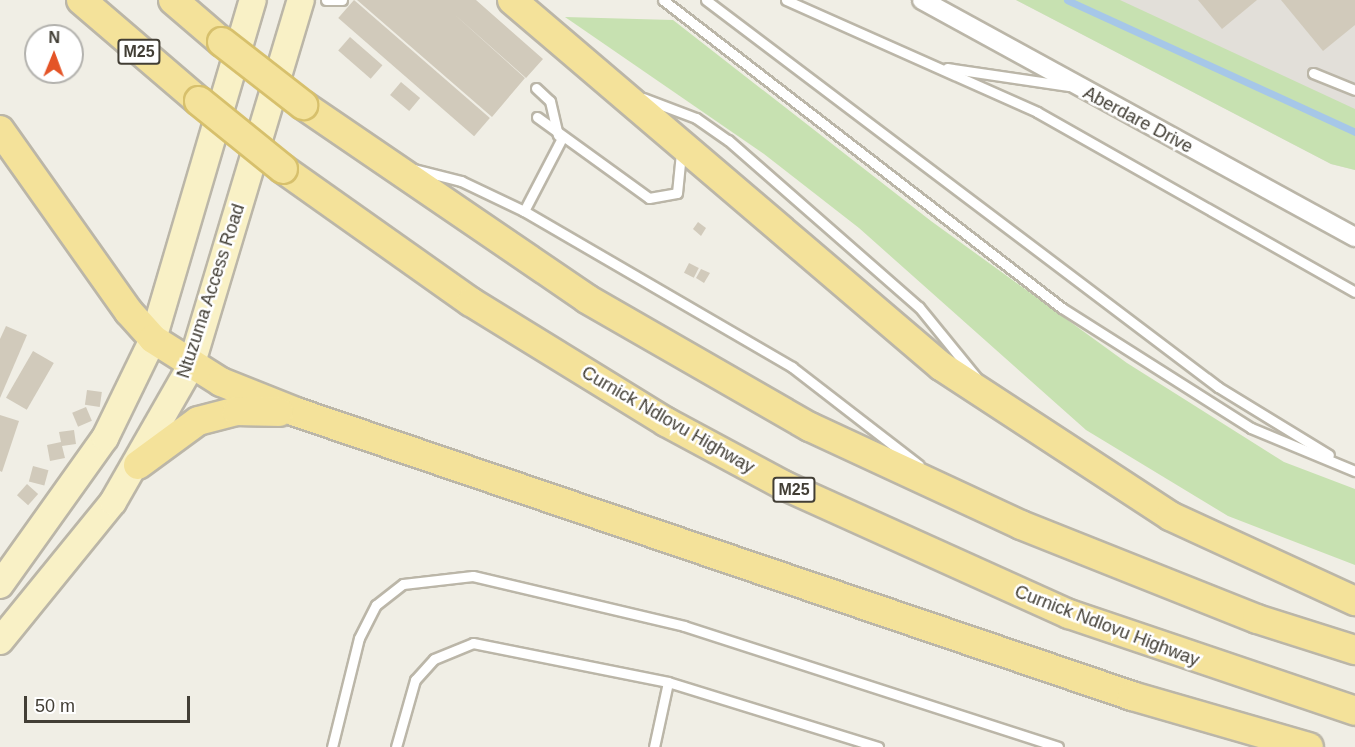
<!DOCTYPE html>
<style>
body{margin:0}
#map{position:relative;width:1355px;height:747px;overflow:hidden;background:#f0eee5;font-family:Helvetica,sans-serif}
div>[style]{position:absolute}
[style*='--x']{left:calc(var(--x)*1px);top:calc(var(--y)*1px);width:calc(var(--w)*1px);rotate:calc(var(--a)*1deg)}
.industrial>*{inset:0;background:#e2dfd9}
.green>*{inset:0;background:#c7e1b1}
.stream>*{height:7px;margin:-3.5px;padding:0 3.5px;transform-origin:3.5px;border-radius:3.5px;background:#a6c7e8}
.building>*{inset:0;background:#d1cabb;transform-origin:0 0}
.roads{filter:drop-shadow(2px 0 #bbb6a8) drop-shadow(-2px 0 #bbb6a8) drop-shadow(0 2px #bbb6a8) drop-shadow(0 -2px #bbb6a8)}
.lane>*{height:9px;margin:-4.5px;padding:0 4.5px;transform-origin:4.5px;border-radius:4.5px;background:#fff}
.street>*{height:18px;margin:-9px;padding:0 9px;transform-origin:9px;border-radius:9px;background:#fff}
.secondary>*{height:26px;margin:-13px;padding:0 13px;transform-origin:13px;border-radius:13px;background:#f9f1c6}
.primary>*{height:28px;margin:-14px;padding:0 14px;transform-origin:14px;border-radius:14px;background:#f4e29a}
.bridges{filter:drop-shadow(2px 0 #d7c06c) drop-shadow(-2px 0 #d7c06c) drop-shadow(0 2px #d7c06c) drop-shadow(0 -2px #d7c06c)}
.primary-bridge>*{height:28px;margin:-14px;padding:0 14px;transform-origin:14px;border-radius:14px;background:#f4e29a}
span{translate:-50% -50%;white-space:nowrap;text-align:center;line-height:1.15;-webkit-text-stroke:5px #fff;paint-order:stroke}
.shield-label span{padding:2px 4px;background:#fff;border:2px solid;border-radius:4px;-webkit-text-stroke-width:0}
.shield-label{font-size:16px;color:#423e35;font-weight:700}
.street-label{font-size:18px;color:#423e35}
.north{position:absolute;left:24px;top:24px;width:60px;height:60px;box-sizing:border-box;background:#fff;border:2px solid #b3b2ae;border-radius:50%;rotate:1deg;font-size:16px;font-weight:700;line-height:24px;text-align:center;color:#423e35}
.north::after{content:'';display:block;margin:auto;width:21px;height:27px;background:#e45427;clip-path:polygon(50% 0,100% 100%,50% 72%,0 100%)}
.scale{position:absolute;left:24px;top:696px;width:166px;height:27px;box-sizing:border-box;border:3px solid #423e35;border-top:0;padding-left:8px;font-size:18px;line-height:21px;white-space:nowrap;color:#423e35;-webkit-text-stroke:4px #fff;paint-order:stroke}
</style>
<div id="map">
<div class="industrial">
<i style="clip-path:polygon(1016px 0,1355px 0,1355px 170px,1331px 164px)"></i>
</div>
<div class="green">
<i style="clip-path:polygon(1016px 0,1120px 0,1355px 109px,1355px 170px,1331px 164px)"></i>
<i style="clip-path:polygon(565px 17px,673px 20px,931px 221px,1127px 363px,1284px 462px,1355px 489px,1355px 565px,1228px 516px,1086px 430px,859px 228px,764px 154px)"></i>
</div>
<div class="stream">
<i style="--x:1067;--y:0;--w:317;--a:24.6"></i>
</div>
<div class="building">
<i style="left:354px;top:0;width:180px;height:24px;rotate:41deg"></i>
<i style="clip-path:polygon(357px 0,476px 0,543px 59px,526px 78px,454px 14px,525px 78px,492px 117px)"></i>
<i style="clip-path:polygon(1198px 0,1257px 0,1222px 29px)"></i>
<i style="clip-path:polygon(1281px 0,1355px 0,1355px 25px,1323px 51px)"></i>
<i style="left:350px;top:37px;width:43px;height:18px;rotate:41deg"></i>
<i style="left:401px;top:82px;width:25px;height:17px;rotate:40deg"></i>
<i style="clip-path:polygon(698px 222px,706px 228px,701px 236px,693px 229px)"></i>
<i style="left:689px;top:263px;width:11px;height:11px;rotate:27deg"></i>
<i style="clip-path:polygon(701px 269px,710px 273px,704px 283px,696px 278px)"></i>
<i style="clip-path:polygon(6px 326px,27px 335px,0 398px,0 339px)"></i>
<i style="left:33px;top:351px;width:24px;height:54px;rotate:30deg"></i>
<i style="left:87px;top:390px;width:15px;height:15px;rotate:8deg"></i>
<i style="left:86px;top:407px;width:15px;height:15px;rotate:67deg"></i>
<i style="clip-path:polygon(0 415px,19px 421px,2px 472px,0 471px)"></i>
<i style="clip-path:polygon(74px 430px,76px 444px,62px 446px,65px 458px,50px 461px,47px 445px,61px 442px,59px 432px)"></i>
<i style="left:33px;top:466px;width:16px;height:16px;rotate:15deg"></i>
<i style="left:27px;top:484px;width:15px;height:15px;rotate:42deg"></i>
</div>
<div class="roads">
<div class="lane">
<i style="--x:326;--y:0;--w:16;--a:0"></i>
<i style="--x:663;--y:0;--w:504;--a:37.67"></i>
<i style="--x:1062;--y:308;--w:224;--a:32.4"></i>
<i style="--x:1251;--y:428;--w:113;--a:22.5"></i>
<i style="--x:706;--y:0;--w:642;--a:37.08"></i>
<i style="--x:1218;--y:387;--w:130;--a:31.5"></i>
<i style="--x:786;--y:0;--w:275;--a:24"></i>
<i style="--x:1037;--y:112;--w:365;--a:29.5"></i>
<i style="--x:947;--y:68;--w:123;--a:8.4"></i>
<i style="--x:1313;--y:73;--w:45;--a:22"></i>
<i style="--x:536;--y:88;--w:19;--a:43"></i>
<i style="--x:550;--y:101;--w:35;--a:77"></i>
<i style="--x:643;--y:98;--w:57;--a:20.7"></i>
<i style="--x:696;--y:118;--w:39;--a:35"></i>
<i style="--x:728;--y:140;--w:254;--a:41.2"></i>
<i style="--x:919;--y:307;--w:92;--a:50.8"></i>
<i style="--x:537;--y:117;--w:138;--a:35.9"></i>
<i style="--x:649;--y:198;--w:28;--a:-10"></i>
<i style="--x:677;--y:193;--w:40;--a:-84.3"></i>
<i style="--x:414;--y:169;--w:49;--a:14.3"></i>
<i style="--x:461;--y:181;--w:70;--a:25.5"></i>
<i style="--x:524;--y:211;--w:310;--a:30.2"></i>
<i style="--x:792;--y:367;--w:160;--a:37.7"></i>
<i style="--x:524;--y:211;--w:82;--a:-62.5"></i>
<i style="--x:332;--y:747;--w:112;--a:-76.1"></i>
<i style="--x:359;--y:638;--w:37;--a:-63"></i>
<i style="--x:376;--y:605;--w:34;--a:-38"></i>
<i style="--x:403;--y:584;--w:70;--a:-6.5"></i>
<i style="--x:473;--y:576;--w:217;--a:13.3"></i>
<i style="--x:684;--y:626;--w:393;--a:17.9"></i>
<i style="--x:396;--y:747;--w:70;--a:-74.2"></i>
<i style="--x:415;--y:680;--w:28;--a:-48"></i>
<i style="--x:434;--y:659;--w:42;--a:-22.3"></i>
<i style="--x:473;--y:643;--w:199;--a:11.3"></i>
<i style="--x:668;--y:682;--w:220;--a:17.2"></i>
<i style="--x:654;--y:747;--w:66;--a:-77.8"></i>
</div>
<div class="street">
<i style="--x:922;--y:0;--w:494;--a:28.7"></i>
</div>
<div class="secondary">
<i style="--x:0;--y:585;--w:181;--a:-54.5"></i>
<i style="--x:105;--y:438;--w:110;--a:-64.1"></i>
<i style="--x:153;--y:339;--w:353;--a:-73.6"></i>
<i style="--x:0;--y:641;--w:179;--a:-50.9"></i>
<i style="--x:113;--y:502;--w:157;--a:-60.2"></i>
<i style="--x:191;--y:366;--w:382;--a:-73.3"></i>
</div>
<div class="primary">
<i style="--x:81;--y:0;--w:155;--a:40.6"></i>
<i style="--x:173;--y:0;--w:65;--a:40.6"></i>
<i style="--x:512;--y:0;--w:564;--a:40.47"></i>
<i style="--x:941;--y:366;--w:274;--a:33.2"></i>
<i style="--x:1170;--y:516;--w:204;--a:24.7"></i>
<i style="--x:303;--y:105;--w:344;--a:34.3"></i>
<i style="--x:587;--y:299;--w:257;--a:29.9"></i>
<i style="--x:810;--y:427;--w:233;--a:24.9"></i>
<i style="--x:1021;--y:525;--w:254;--a:21.7"></i>
<i style="--x:1257;--y:619;--w:103;--a:17.6"></i>
<i style="--x:0;--y:130;--w:223;--a:54.7"></i>
<i style="--x:129;--y:312;--w:36;--a:48"></i>
<i style="--x:153;--y:339;--w:80;--a:32.3"></i>
<i style="--x:221;--y:382;--w:81;--a:21.8"></i>
<i style="--x:296;--y:412;--w:883;--a:18.76"></i>
<i style="--x:1132;--y:696;--w:184;--a:16.1"></i>
<i style="--x:283;--y:169;--w:230;--a:35.3"></i>
<i style="--x:471;--y:302;--w:229;--a:31.6"></i>
<i style="--x:666;--y:422;--w:133;--a:28.3"></i>
<i style="--x:783;--y:485;--w:314;--a:24.3"></i>
<i style="--x:1069;--y:614;--w:302;--a:18.7"></i>
<i style="--x:138;--y:465;--w:74;--a:-36.3"></i>
<i style="--x:198;--y:421;--w:40;--a:-14.4"></i>
<i style="--x:237;--y:411;--w:42;--a:1.4"></i>
</div>
</div>
<div class="bridges">
<div class="primary-bridge">
<i style="--x:222;--y:42;--w:103;--a:37.9"></i>
<i style="--x:199;--y:101;--w:108;--a:39"></i>
</div>
</div>
<div class="shield-label">
<span style="left:139px;top:52px">M25</span>
<span style="left:794px;top:490px">M25</span>
</div>
<div class="street-label">
<span style="left:1138px;top:120px;rotate:28deg">Aberdare Drive</span>
<span style="left:211px;top:291px;rotate:-72deg">Ntuzuma Access Road</span>
<span style="left:668px;top:420px;rotate:30deg">Curnick Ndlovu Highway</span>
<span style="left:1107px;top:626px;rotate:21deg">Curnick Ndlovu Highway</span>
</div>
<div class="north">N</div>
<div class="scale">50 m</div>
</div>
